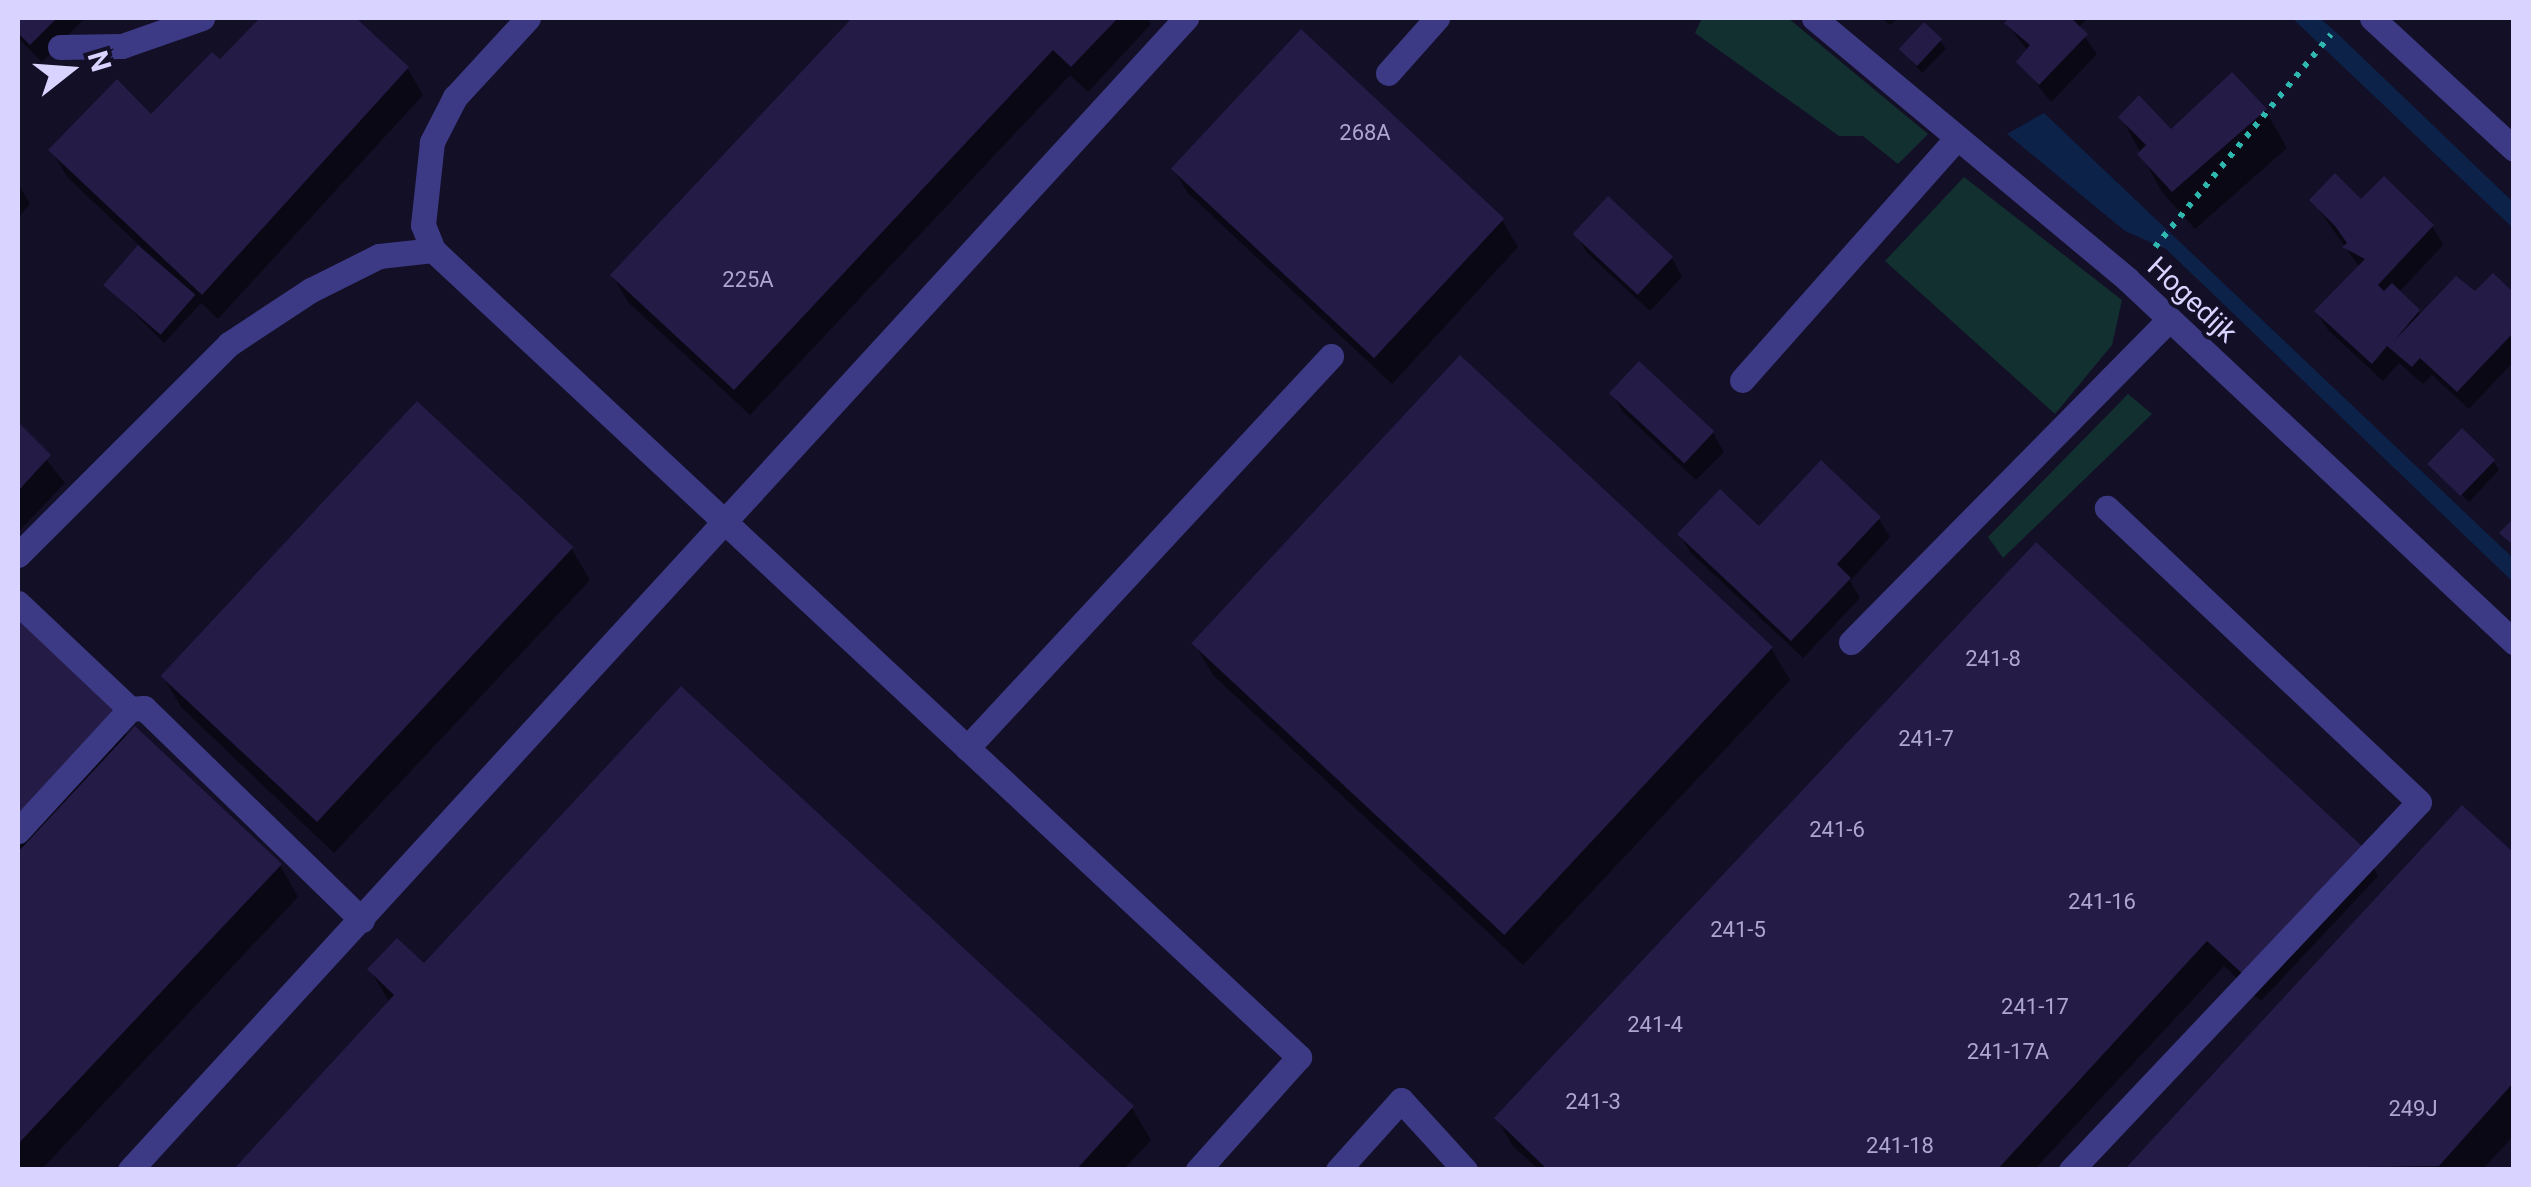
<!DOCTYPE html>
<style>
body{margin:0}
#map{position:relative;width:2531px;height:1187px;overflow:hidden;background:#130f26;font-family:Roboto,sans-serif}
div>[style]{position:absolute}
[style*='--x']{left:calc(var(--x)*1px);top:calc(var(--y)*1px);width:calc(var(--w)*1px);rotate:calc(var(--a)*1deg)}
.green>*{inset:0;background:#12302f}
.water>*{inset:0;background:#0c2248}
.shadow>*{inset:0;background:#0007}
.building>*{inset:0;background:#241b47;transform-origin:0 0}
.path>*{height:6px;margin-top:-3px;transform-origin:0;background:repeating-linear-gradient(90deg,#2fb8b0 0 5px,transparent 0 13px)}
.minor>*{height:25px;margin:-12.5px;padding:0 12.5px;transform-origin:12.5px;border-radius:12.5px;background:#3d3a85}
span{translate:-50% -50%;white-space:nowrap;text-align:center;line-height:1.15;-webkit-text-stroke:8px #130f26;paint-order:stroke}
.number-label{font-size:22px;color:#aca6d1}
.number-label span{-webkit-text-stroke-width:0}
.street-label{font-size:28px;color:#d9d4ff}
.frame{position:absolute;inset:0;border:20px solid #d9d4ff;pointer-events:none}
.north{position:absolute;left:20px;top:20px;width:100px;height:100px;-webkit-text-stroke:8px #130f26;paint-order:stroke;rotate:73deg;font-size:28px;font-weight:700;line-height:40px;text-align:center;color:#d9d4ff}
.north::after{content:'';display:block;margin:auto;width:35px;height:45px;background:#d9d4ff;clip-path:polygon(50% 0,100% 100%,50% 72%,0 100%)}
</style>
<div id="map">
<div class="green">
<i style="clip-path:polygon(1702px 18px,1788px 18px,1928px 134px,1898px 164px,1863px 136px,1839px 136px,1695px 33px)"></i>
<i style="clip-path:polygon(1964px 177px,2122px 300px,2112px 345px,2055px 414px,1885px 261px)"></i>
<i style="clip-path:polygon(2128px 394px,2152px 414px,2003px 558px,1988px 537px)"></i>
</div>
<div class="water">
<i style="clip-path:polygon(2292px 18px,2320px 18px,2340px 36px,2513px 202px,2513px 228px)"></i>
<i style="clip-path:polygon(2044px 113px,2513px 558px,2513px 582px,2166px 249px,2125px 231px,2007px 134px)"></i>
</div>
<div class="shadow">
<i style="clip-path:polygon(18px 18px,85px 18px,42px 62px,18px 38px)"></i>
<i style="clip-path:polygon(263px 18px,352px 18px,408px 69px,423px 95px,218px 319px,201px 303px,164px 343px,105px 284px,140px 246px,67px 177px,52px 151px,151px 118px,220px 63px)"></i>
<i style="clip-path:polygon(855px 18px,1147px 18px,1151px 24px,1088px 92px,1070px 75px,750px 415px,628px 302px,613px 276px)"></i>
<i style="clip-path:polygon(1882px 18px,1898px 18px,1890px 25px)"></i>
<i style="clip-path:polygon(2012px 18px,2088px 18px,2078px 28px,2097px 54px,2051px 102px,2019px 62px,2028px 51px,2007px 24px)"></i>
<i style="clip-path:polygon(1940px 40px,1946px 49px,1922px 73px,1902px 49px)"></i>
<i style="clip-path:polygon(2265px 110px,2287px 148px,2195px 229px,2162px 192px,2121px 117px,2171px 132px)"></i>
<i style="clip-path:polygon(1172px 167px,1502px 220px,1518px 247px,1392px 384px,1188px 193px)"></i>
<i style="clip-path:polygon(18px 183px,30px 204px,18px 218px)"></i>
<i style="clip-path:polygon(2312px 200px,2362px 203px,2432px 226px,2443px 245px,2399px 292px,2421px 316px,2476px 295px,2514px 297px,2514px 361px,2469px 409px,2432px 375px,2423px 384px,2399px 363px,2383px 381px,2328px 330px,2317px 312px,2360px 268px)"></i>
<i style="clip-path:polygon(1576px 234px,1672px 258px,1682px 277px,1650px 311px,1587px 253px)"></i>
<i style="clip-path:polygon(1612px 394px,1713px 433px,1724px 452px,1696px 480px,1623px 412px)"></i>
<i style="clip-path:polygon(18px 425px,65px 483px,18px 532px)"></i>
<i style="clip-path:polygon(2493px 461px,2499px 470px,2469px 502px,2431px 464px)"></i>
<i style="clip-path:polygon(1879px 519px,1890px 537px,1850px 581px,1860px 598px,1803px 658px,1691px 553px,1680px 535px)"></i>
<i style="clip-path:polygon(571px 548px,590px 580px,334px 853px,182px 708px,163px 677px)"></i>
<i style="clip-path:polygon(18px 621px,113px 712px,128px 738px,280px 865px,298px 897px,41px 1170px,18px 1170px)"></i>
<i style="clip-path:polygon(1194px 643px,1771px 648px,1790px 680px,1523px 965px,1213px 675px)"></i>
<i style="clip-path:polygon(2363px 850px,2378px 876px,2261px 1001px,2224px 966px,2034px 1170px,1539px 1170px,1512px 1145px,1497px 1118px)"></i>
<i style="clip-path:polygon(2514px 857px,2514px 1135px,2482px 1170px,2127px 1170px)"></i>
<i style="clip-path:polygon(424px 967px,1132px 1108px,1151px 1140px,1123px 1170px,236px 1170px,389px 1001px,370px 970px)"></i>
</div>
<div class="building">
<i style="clip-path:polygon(18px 18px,57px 18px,30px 45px,18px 33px)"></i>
<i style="clip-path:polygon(260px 18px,356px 18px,409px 67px,202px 295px,48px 150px,117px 79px,151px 114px,212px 52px,220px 59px)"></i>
<i style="clip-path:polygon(852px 18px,1118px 18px,1071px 67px,1053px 50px,734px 390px,610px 275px)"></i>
<i style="clip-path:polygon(2009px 18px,2071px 18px,2088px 34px,2039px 85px,2016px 62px,2030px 45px,2004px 23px)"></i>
<i style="left:1924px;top:22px;width:25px;height:37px;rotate:43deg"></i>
<i style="left:1301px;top:29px;width:278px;height:191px;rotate:43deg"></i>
<i style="clip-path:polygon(2232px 72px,2267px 109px,2172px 192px,2137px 154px,2146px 145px,2118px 117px,2139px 95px,2171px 129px)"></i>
<i style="clip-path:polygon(2335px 173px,2361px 199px,2384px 176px,2434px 225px,2378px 285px,2384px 291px,2392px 283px,2420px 310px,2394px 341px,2456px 276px,2475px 291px,2493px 273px,2514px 293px,2514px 332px,2457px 392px,2420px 358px,2412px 367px,2387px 346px,2372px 364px,2314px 311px,2365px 259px,2342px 247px,2347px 243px,2335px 226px,2309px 200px)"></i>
<i style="left:1608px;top:196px;width:89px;height:52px;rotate:43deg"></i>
<i style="left:138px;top:245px;width:76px;height:53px;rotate:41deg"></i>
<i style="left:1460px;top:355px;width:428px;height:394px;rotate:43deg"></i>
<i style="left:1639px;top:361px;width:103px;height:44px;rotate:43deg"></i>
<i style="left:417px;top:401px;width:214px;height:376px;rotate:43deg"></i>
<i style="clip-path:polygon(18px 422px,51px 455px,18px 491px)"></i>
<i style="left:2462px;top:428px;width:46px;height:50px;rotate:44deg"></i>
<i style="clip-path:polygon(1821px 460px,1881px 517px,1837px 564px,1851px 578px,1791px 641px,1677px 534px,1720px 489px,1759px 526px)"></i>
<i style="clip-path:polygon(2514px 518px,2514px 546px,2499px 533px)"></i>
<i style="clip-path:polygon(2036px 542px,2365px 849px,2245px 976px,2207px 941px,1997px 1170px,1548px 1170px,1494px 1118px)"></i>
<i style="clip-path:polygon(18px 617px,115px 711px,18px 816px)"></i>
<i style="clip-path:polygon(681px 686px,1134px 1106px,1076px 1170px,233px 1170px,394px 995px,367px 969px,372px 964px,397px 938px,424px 963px)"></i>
<i style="clip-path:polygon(135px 726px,282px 864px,18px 1144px,18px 852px)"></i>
<i style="clip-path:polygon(2462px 805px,2514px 853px,2514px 1082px,2439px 1166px,2124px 1170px)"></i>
</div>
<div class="path">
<i style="--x:2155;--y:247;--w:276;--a:-50.4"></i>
</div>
<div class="minor">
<i style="--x:528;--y:18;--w:108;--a:132.7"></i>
<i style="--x:455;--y:97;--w:51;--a:117.1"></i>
<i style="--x:432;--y:142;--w:83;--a:96.2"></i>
<i style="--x:423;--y:225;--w:27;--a:68"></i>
<i style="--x:433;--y:250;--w:1184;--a:42.98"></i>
<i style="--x:1299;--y:1057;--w:152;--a:131.8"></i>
<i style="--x:1814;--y:18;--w:408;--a:39.8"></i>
<i style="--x:2127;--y:279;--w:531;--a:43.17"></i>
<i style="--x:2372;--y:18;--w:193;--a:42.7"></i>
<i style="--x:60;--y:47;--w:62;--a:-0.9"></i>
<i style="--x:122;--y:46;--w:85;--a:-19.3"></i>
<i style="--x:1388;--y:73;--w:74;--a:-48.3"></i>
<i style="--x:1742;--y:380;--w:324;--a:-48.4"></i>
<i style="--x:18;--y:555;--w:298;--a:-45"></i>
<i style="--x:229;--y:344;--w:98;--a:-33.4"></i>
<i style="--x:311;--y:290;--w:76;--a:-26.6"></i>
<i style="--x:379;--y:256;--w:54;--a:-6.3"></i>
<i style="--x:18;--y:603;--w:154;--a:43.4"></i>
<i style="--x:130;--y:709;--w:166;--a:132.6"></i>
<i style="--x:1851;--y:642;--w:453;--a:-45.4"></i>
<i style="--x:130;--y:709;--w:14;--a:-4"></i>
<i style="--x:144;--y:708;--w:304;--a:44.2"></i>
<i style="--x:967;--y:748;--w:535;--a:-47.12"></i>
<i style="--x:130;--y:1170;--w:1563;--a:-47.49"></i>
<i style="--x:1338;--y:1170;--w:94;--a:-48"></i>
<i style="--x:1401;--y:1100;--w:95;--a:47.6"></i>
<i style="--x:2071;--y:1170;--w:506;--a:-46.6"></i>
<i style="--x:2419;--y:802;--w:429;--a:-136.7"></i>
</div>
<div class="number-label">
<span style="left:1365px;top:133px">268A</span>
<span style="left:748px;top:280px">225A</span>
<span style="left:1993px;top:659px">241-8</span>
<span style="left:1926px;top:739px">241-7</span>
<span style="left:1837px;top:830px">241-6</span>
<span style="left:2102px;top:902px">241-16</span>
<span style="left:1738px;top:930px">241-5</span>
<span style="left:2035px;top:1007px">241-17</span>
<span style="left:1655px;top:1025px">241-4</span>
<span style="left:2008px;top:1052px">241-17A</span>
<span style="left:1593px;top:1102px">241-3</span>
<span style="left:2413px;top:1109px">249J</span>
<span style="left:1900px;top:1146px">241-18</span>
</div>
<div class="street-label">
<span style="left:2192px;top:300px;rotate:43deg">Hogedijk</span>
</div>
<div class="frame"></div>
<div class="north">N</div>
</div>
